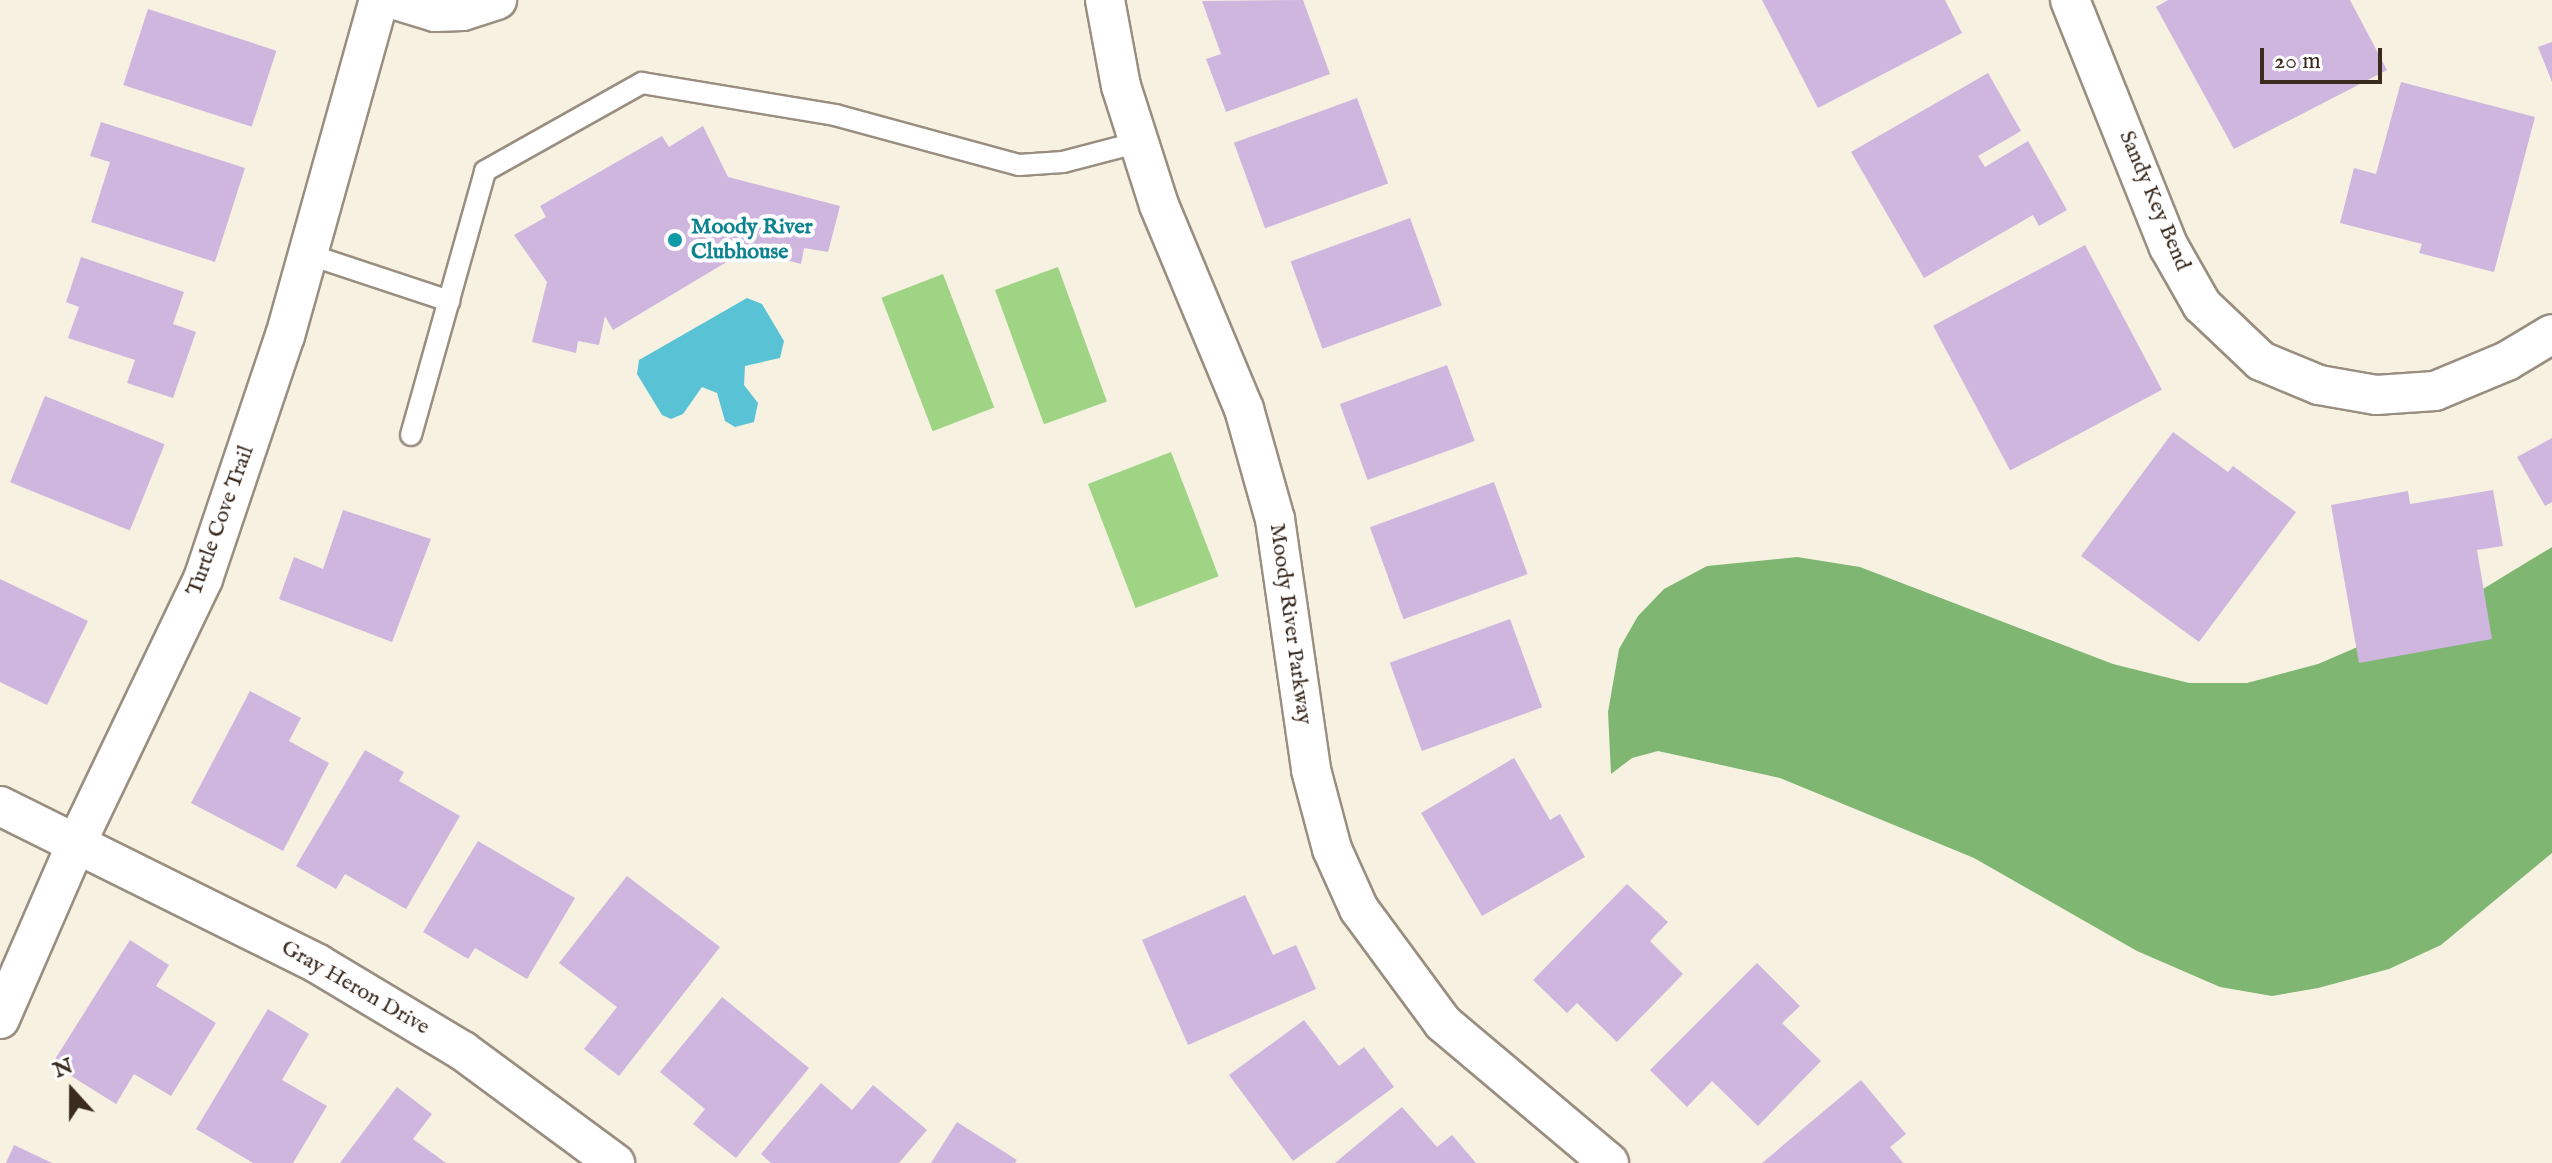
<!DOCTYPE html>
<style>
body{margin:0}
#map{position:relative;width:2552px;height:1163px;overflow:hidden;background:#f7f1e2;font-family:"IM FELL English",serif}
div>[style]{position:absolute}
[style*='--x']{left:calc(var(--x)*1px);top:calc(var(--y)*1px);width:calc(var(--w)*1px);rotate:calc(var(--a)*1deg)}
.green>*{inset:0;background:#9fd485;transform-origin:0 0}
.forest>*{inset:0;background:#7fb672}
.water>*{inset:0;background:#59c3d5}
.building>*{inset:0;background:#ceb6df;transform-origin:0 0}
.roads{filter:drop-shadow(2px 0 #998e80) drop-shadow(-2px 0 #998e80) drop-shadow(0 2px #998e80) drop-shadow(0 -2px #998e80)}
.lane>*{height:20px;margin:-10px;padding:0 10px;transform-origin:10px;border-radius:10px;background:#fff}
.street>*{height:38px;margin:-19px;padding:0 19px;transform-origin:19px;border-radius:19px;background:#fff}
.dots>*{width:22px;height:22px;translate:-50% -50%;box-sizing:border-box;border:4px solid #fff;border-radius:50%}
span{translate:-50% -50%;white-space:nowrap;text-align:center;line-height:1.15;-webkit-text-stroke:8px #fff;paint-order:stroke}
.street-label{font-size:22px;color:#3b2a1e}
.culture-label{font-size:22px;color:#0d838f;font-weight:700}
.left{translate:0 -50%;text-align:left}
.north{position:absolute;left:32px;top:1051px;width:80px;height:80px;-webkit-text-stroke:6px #fff;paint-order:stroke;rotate:339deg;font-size:22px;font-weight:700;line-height:32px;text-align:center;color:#3b2a1e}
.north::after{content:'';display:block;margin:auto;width:28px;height:36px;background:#3b2a1e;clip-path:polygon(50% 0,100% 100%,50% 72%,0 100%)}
.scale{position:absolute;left:2260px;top:48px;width:122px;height:36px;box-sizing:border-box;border:4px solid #3b2a1e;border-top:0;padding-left:10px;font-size:24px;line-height:28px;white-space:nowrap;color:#3b2a1e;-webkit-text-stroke:6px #fff;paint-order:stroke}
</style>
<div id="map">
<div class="green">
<i style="left:1058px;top:267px;width:143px;height:67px;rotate:70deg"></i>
<i style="left:943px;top:274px;width:143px;height:66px;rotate:69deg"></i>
<i style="left:1171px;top:452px;width:133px;height:89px;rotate:69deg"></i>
</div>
<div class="forest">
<i style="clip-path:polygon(2552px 547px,2552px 853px,2441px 945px,2389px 969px,2318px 988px,2272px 996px,2220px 987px,2137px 951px,1974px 858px,1780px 778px,1658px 751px,1632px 758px,1611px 774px,1608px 712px,1619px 649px,1638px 616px,1664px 589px,1707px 566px,1797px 557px,1860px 567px,2113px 664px,2189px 683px,2247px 683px,2318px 664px,2460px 603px)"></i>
</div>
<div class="water">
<i style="clip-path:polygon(747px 298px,762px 304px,784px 341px,780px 358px,745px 366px,744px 385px,758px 403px,754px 422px,735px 427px,725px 421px,717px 393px,702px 387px,683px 414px,671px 419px,662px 415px,637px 374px,639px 360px)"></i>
</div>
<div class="building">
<i style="clip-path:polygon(1303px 0,1330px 74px,1226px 112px,1206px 59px,1221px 54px,1202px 1px)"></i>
<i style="clip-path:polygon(1762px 0,1945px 0,1962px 33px,1818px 108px)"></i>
<i style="clip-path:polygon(2168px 0,2350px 0,2387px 70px,2234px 149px,2156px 7px)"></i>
<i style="left:148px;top:9px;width:135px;height:80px;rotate:18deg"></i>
<i style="clip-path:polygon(2552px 42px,2552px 82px,2538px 47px)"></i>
<i style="clip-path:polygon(1988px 73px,2021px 131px,1978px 156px,1985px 167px,2028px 141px,2067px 210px,2039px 226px,2033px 215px,1924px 278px,1851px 152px)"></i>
<i style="clip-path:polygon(2401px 82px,2535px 117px,2494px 272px,2419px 253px,2422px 244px,2340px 223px,2354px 168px,2376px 174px)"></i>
<i style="left:1357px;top:98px;width:91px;height:131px;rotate:70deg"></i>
<i style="clip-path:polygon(101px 122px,245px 168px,215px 262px,91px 222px,110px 162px,90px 156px)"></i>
<i style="clip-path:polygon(703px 126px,728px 177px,840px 206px,828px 252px,804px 248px,801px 264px,729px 245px,740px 254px,613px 330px,605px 316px,599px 345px,578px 341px,576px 353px,532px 342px,547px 282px,514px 235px,546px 217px,540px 206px,662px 136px,669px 147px)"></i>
<i style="left:1410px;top:218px;width:93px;height:127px;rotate:70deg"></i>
<i style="left:2085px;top:245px;width:164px;height:172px;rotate:62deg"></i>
<i style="clip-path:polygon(81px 257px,184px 292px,173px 324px,196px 332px,173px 398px,127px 383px,135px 360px,68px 338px,79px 307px,66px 302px)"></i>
<i style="left:1447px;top:365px;width:81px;height:114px;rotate:70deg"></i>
<i style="left:45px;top:396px;width:129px;height:93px;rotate:22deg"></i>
<i style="clip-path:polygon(2173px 432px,2228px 472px,2233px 466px,2296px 512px,2199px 642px,2081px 556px)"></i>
<i style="clip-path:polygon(2552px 438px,2552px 502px,2545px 506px,2517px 457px)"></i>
<i style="left:1494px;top:482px;width:98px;height:132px;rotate:70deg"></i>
<i style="clip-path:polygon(2493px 490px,2503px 546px,2477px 550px,2492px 639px,2359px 663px,2331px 505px,2408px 491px,2410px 504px)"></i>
<i style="clip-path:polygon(343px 510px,431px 539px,392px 642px,279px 599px,294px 557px,323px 569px)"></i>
<i style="clip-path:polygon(0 579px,88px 621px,47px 705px,0 682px)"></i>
<i style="left:1510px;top:619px;width:94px;height:128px;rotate:70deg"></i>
<i style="clip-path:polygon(250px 691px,301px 718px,289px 741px,329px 763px,283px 851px,191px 803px)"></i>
<i style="clip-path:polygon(365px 750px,404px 772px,399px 781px,460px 816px,406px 909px,345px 874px,336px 889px,296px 866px)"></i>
<i style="clip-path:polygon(1514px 758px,1550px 820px,1560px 814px,1585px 857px,1482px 916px,1421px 813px)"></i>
<i style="clip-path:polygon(478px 841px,575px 898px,527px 979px,475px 948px,468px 959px,423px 932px)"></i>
<i style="clip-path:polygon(627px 876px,720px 947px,619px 1076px,584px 1049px,617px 1007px,559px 963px)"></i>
<i style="clip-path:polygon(1627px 884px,1668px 922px,1650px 941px,1683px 974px,1617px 1042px,1577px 1003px,1567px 1013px,1533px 980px)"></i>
<i style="clip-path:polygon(1245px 895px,1273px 955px,1296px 945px,1316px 989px,1188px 1045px,1142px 940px)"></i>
<i style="clip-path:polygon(130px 940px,169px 965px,156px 986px,216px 1023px,171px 1096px,134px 1074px,116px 1104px,52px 1064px)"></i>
<i style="clip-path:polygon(1757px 963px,1800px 1006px,1782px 1023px,1821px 1061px,1758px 1126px,1712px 1081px,1687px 1107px,1650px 1070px)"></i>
<i style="clip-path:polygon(722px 997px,809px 1068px,736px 1158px,693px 1124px,705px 1109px,660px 1072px)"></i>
<i style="clip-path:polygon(268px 1009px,309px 1034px,282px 1080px,327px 1106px,293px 1163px,253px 1163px,196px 1129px)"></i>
<i style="clip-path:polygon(1304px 1020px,1339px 1066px,1364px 1047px,1394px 1087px,1293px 1161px,1229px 1075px)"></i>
<i style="clip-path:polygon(1861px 1080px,1906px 1134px,1890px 1147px,1903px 1163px,1762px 1163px)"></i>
<i style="clip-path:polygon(821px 1083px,852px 1110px,873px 1085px,927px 1130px,899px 1163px,771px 1163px,761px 1154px)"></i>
<i style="clip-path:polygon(397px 1087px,432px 1114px,413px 1139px,446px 1163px,340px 1163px)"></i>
<i style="clip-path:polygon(1402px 1107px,1437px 1147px,1452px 1135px,1476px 1163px,1335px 1163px)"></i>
<i style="clip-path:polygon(957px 1122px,1017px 1160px,1015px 1163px,931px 1163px)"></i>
<i style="clip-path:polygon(14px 1145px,52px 1163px,6px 1163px)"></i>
</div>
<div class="roads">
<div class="lane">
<i style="--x:307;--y:254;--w:150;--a:18.3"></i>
<i style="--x:411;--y:435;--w:274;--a:-74.3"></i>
<i style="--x:485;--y:171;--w:180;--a:-29.3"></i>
<i style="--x:642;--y:83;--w:196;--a:9.4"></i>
<i style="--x:835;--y:115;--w:191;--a:15.2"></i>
<i style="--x:1019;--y:165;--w:44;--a:-3.9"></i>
<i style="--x:1063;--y:162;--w:79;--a:-14.7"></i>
</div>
<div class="street">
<i style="--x:396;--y:0;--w:41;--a:17.1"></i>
<i style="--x:435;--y:12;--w:28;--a:-2"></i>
<i style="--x:463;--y:11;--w:36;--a:-18"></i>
<i style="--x:1105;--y:0;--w:87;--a:79.5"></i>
<i style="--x:1121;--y:86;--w:125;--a:72.3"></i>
<i style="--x:1159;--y:205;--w:221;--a:67.4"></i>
<i style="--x:1244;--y:409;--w:114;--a:74.3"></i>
<i style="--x:1275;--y:519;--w:254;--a:81.8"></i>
<i style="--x:1311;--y:770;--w:82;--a:75.1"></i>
<i style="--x:1332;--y:849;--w:66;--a:65.8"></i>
<i style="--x:1359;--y:909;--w:142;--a:53.6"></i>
<i style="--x:1443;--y:1023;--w:217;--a:40.1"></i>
<i style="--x:2070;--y:0;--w:266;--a:68.2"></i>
<i style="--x:2169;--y:247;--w:67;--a:60.4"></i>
<i style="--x:2202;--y:305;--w:81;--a:43.5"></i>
<i style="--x:2261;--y:361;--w:63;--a:22.5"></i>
<i style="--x:2319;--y:385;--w:58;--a:10"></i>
<i style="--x:2376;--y:395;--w:59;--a:-3.9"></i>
<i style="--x:2435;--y:391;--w:78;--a:-22.6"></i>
<i style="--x:2507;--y:361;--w:52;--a:-31"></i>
<i style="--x:0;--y:806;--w:355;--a:26.4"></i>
<i style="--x:318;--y:964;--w:169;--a:31"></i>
<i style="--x:463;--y:1051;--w:189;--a:36.4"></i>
<i style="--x:0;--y:1019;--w:193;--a:-66.5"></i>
<i style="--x:77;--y:842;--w:292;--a:-64.4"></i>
<i style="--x:203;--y:579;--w:256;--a:-71.4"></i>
<i style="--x:285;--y:336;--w:349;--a:-74.4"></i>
</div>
</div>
<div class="dots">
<i style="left:675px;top:240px;background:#0f9aa8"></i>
</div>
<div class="street-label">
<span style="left:2154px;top:201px;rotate:67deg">Sandy Key Bend</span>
<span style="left:221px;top:521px;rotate:-70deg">Turtle Cove Trail</span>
<span style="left:1290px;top:624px;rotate:82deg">Moody River Parkway</span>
<span style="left:355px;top:988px;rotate:30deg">Gray Heron Drive</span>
</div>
<div class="culture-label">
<span class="left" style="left:691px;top:240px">Moody River<br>Clubhouse</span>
</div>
<div class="north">N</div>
<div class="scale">20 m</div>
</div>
